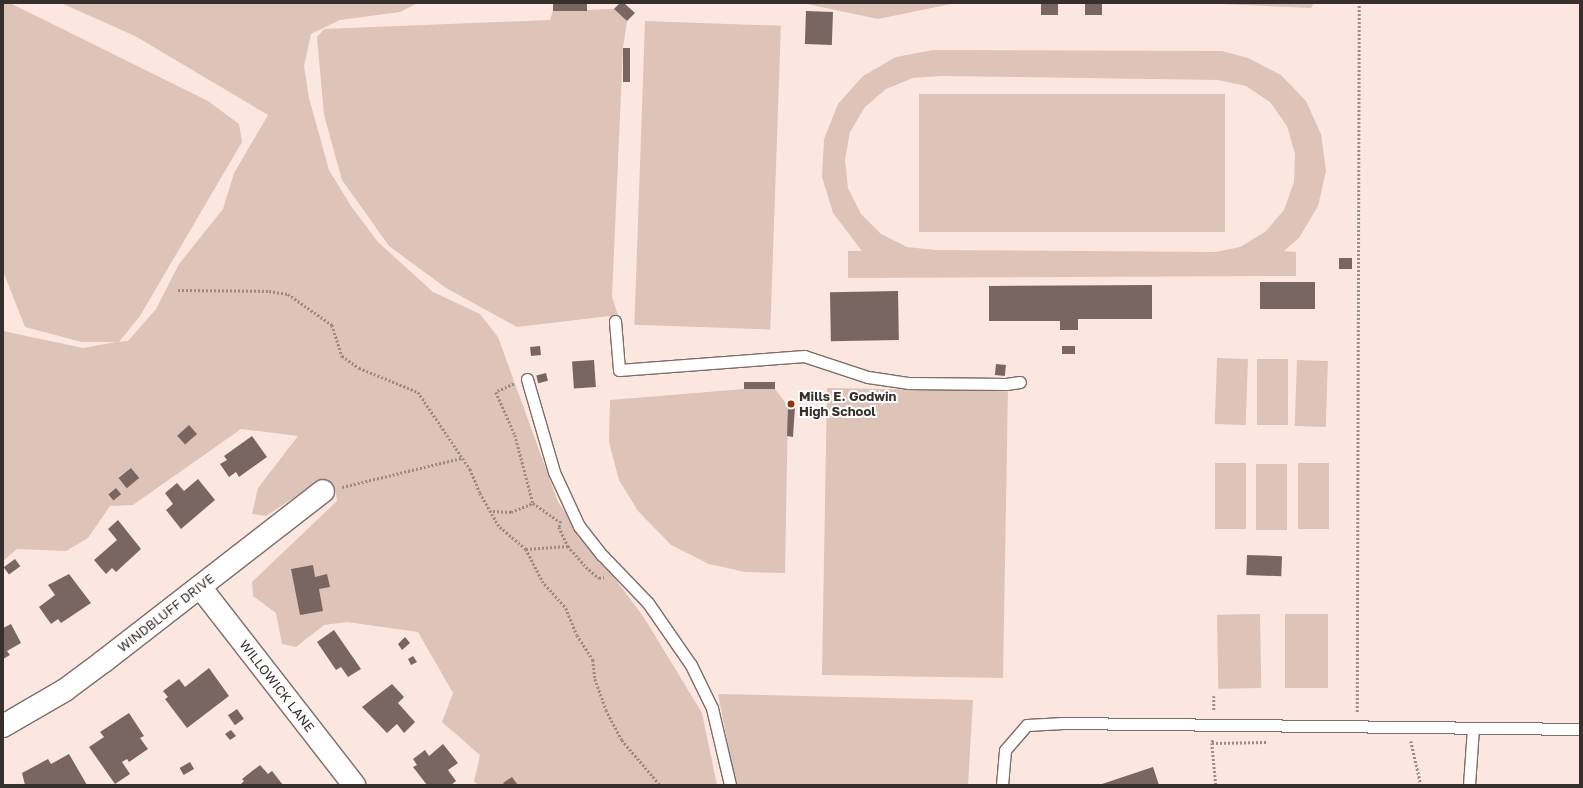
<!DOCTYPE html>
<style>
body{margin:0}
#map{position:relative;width:1583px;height:788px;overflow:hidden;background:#fce7e0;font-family:"Golos Text",sans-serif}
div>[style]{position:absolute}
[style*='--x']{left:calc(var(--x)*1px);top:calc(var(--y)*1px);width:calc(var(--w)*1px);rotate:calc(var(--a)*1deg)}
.green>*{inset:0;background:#dec3b9;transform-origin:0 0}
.building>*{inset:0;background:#796660;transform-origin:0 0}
.path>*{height:2.5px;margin-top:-1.25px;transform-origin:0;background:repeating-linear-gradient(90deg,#9a8b86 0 2px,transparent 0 4px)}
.roads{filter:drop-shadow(1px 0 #7f6d67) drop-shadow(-1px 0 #7f6d67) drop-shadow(0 1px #7f6d67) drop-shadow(0 -1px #7f6d67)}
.service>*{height:11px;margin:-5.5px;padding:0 5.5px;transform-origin:5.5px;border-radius:5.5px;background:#fff}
.minor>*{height:22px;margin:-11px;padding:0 11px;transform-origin:11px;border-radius:11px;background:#fff}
.dots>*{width:11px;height:11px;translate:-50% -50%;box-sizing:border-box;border:2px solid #fff;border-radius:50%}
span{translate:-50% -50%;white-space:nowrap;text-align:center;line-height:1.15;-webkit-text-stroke:4px #fff;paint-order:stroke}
.poi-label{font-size:13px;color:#372f2c;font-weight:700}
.left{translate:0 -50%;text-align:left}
.street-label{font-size:13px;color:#372f2c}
.frame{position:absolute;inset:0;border:4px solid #372f2c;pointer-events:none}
</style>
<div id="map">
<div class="green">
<i style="clip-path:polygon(3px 3px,10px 3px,208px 101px,239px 124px,242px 142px,140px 316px,119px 342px,128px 341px,156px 309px,179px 264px,223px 209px,234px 173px,268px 115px,135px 36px,61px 3px,418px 3px,400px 12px,340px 20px,311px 34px,304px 66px,309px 98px,329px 170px,351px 206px,378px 242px,433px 292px,480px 314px,498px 337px,558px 502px,645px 619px,702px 713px,717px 785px,479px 785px,474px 782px,480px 755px,442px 722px,453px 693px,418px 632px,347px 622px,324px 625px,296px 647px,282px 644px,276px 613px,253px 596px,252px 582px,337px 501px,335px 486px,321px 480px,266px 516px,252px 514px,258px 488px,298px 436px,241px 429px,133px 505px,110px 506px,88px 538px,66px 551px,17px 549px,3px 561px,3px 331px,83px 348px,116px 342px,82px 342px,25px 327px,3px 271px)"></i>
<i style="clip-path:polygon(802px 3px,956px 3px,878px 19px)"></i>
<i style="clip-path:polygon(1198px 3px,1314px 3px,1311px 8px)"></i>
<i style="clip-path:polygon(614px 9px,627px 21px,623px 48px,612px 297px,618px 315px,517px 327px,446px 288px,389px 246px,342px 180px,324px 115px,317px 37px,324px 29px,550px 20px,553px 11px)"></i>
<i style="left:645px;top:21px;width:136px;height:304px;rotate:2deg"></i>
<i style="clip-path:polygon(evenodd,933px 50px,1222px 51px,1248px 58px,1281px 75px,1306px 101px,1321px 134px,1326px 171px,1318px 206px,1299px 238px,1284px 251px,1296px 252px,1296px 276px,848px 278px,848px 251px,862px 251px,833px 213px,822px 177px,824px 139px,838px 104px,863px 76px,896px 57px,933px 50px,941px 76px,1218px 80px,1246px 86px,1270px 102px,1287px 126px,1295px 154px,1294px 182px,1284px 210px,1265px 232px,1240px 247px,1216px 252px,935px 250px,907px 247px,881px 234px,861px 214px,848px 188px,845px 160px,850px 132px,865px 107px,886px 89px,913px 78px,941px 76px)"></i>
<i style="left:919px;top:94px;width:306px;height:138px"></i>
<i style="left:1217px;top:358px;width:31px;height:66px;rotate:2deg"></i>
<i style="left:1257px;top:359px;width:31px;height:66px"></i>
<i style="left:1297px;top:360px;width:31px;height:66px;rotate:2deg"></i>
<i style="left:827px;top:388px;width:181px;height:287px;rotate:1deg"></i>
<i style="clip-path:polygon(744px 389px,775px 389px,788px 406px,785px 573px,745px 572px,709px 564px,671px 545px,638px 511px,619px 480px,609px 442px,610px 400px)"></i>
<i style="left:1215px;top:463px;width:31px;height:66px"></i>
<i style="left:1298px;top:463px;width:31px;height:66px"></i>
<i style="left:1256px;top:464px;width:31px;height:66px"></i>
<i style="left:1260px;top:614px;width:74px;height:43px;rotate:89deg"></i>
<i style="left:1285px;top:614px;width:43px;height:74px"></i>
<i style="clip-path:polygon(718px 694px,973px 700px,968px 785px,736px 785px)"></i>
</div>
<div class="building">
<i style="clip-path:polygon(620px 3px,624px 3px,635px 13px,627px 21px,614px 9px)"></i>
<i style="left:553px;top:4px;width:34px;height:7px"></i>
<i style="left:1058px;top:4px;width:11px;height:17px;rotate:90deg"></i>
<i style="left:1085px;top:4px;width:17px;height:11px"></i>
<i style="left:806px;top:11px;width:27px;height:33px;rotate:2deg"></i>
<i style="left:623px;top:48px;width:7px;height:34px"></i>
<i style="left:1339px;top:258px;width:13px;height:11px"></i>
<i style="left:1260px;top:282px;width:55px;height:27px"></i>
<i style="clip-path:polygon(1152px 285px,1152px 319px,1078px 319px,1078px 330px,1060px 330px,1060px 321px,989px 321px,989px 286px)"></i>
<i style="left:898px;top:291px;width:49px;height:68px;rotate:89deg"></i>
<i style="left:540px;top:346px;width:9px;height:10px;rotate:84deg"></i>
<i style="left:1062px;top:346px;width:13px;height:8px"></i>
<i style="left:594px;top:360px;width:27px;height:22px;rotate:86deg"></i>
<i style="left:996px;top:364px;width:10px;height:11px;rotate:6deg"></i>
<i style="left:546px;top:373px;width:8px;height:10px;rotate:76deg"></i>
<i style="left:744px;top:382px;width:31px;height:7px"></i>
<i style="clip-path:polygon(788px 406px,795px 406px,793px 437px,787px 436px)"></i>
<i style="left:189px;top:425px;width:12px;height:16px;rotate:48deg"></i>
<i style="clip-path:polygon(252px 436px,267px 457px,239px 477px,236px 472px,229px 477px,220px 464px,227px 460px,224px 456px)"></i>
<i style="left:131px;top:468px;width:13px;height:16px;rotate:51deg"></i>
<i style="clip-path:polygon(198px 479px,215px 500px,181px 529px,166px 510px,173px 504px,165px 493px,177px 483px,184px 491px)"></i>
<i style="left:116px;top:488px;width:8px;height:10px;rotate:50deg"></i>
<i style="clip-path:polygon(118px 520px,141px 549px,116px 572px,112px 568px,106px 574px,94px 560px,117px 540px,108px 529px)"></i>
<i style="left:1247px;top:555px;width:35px;height:20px;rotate:2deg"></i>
<i style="left:15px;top:559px;width:9px;height:14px;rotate:54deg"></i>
<i style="clip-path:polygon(313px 565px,315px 577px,327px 574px,330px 587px,319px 589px,323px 611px,300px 615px,291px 569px)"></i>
<i style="clip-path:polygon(69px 574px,91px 603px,61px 623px,58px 619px,51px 624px,39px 607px,55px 595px,48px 585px)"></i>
<i style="clip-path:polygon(11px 624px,21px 643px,7px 651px,10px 655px,3px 659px,3px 628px)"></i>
<i style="clip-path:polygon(334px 630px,361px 669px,348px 677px,341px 667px,336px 670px,317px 642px)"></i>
<i style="clip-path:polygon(405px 637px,410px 643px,402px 650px,398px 644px)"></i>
<i style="clip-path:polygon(413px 656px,417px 662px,411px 665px,408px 659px)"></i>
<i style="clip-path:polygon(209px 668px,229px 696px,187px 728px,165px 699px,168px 697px,163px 691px,179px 679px,185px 687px)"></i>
<i style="clip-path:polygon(392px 684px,404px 697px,398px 703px,415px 722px,404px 733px,397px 724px,387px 733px,362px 707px)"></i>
<i style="left:237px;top:709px;width:12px;height:11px;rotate:55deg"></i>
<i style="clip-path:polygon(129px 713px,144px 736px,140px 738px,148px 749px,129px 762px,127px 759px,122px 762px,130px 774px,115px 784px,89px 747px,104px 737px,100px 732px)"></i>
<i style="clip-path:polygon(231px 730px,236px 736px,230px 740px,225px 734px)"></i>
<i style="clip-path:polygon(443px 744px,458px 763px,448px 770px,456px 781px,451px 785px,427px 785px,413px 767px,417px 765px,413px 759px,425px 750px,429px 756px)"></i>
<i style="clip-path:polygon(69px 754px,87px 785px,25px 785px,22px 773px,48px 759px,51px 764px)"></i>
<i style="left:190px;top:762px;width:8px;height:12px;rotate:60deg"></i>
<i style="clip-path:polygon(260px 765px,268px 774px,272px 771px,283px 785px,240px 785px,244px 781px,242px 779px)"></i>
<i style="clip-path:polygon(1153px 767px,1159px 785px,1099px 785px)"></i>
<i style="clip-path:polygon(512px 777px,517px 784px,505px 785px,503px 783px)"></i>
</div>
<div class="path">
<i style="--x:178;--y:290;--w:91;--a:0.6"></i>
<i style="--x:269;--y:291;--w:19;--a:9"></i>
<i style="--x:288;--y:294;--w:54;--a:35.2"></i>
<i style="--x:332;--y:325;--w:33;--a:72"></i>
<i style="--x:342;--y:356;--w:21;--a:35"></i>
<i style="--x:359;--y:368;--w:64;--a:22.1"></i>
<i style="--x:418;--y:392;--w:93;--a:56"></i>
<i style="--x:470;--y:469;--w:26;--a:67"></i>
<i style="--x:480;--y:493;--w:39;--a:60"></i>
<i style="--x:500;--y:527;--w:34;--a:40"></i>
<i style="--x:526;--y:549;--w:36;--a:63"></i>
<i style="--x:542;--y:581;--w:36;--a:48"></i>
<i style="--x:566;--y:608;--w:29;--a:68"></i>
<i style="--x:577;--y:635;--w:30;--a:57"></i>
<i style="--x:593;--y:660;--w:19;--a:84"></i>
<i style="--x:595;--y:679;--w:33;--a:70"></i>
<i style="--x:606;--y:710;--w:34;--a:62"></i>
<i style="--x:622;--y:740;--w:59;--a:49.8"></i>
<i style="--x:514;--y:384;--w:20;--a:156"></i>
<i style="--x:496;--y:392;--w:47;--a:66.2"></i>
<i style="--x:515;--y:435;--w:70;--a:75.2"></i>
<i style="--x:533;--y:503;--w:33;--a:35"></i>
<i style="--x:342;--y:487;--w:123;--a:-13.6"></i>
<i style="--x:493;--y:511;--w:18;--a:3"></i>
<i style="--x:511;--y:512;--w:24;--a:-22"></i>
<i style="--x:561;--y:521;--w:6;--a:108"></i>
<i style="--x:559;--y:527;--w:21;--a:65"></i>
<i style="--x:568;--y:546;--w:28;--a:49"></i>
<i style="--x:586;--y:567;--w:17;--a:40"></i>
<i style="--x:599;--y:578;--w:5;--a:-11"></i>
<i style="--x:526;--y:549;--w:42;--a:-4.1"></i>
<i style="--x:1214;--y:696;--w:15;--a:90"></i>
<i style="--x:1357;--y:712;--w:709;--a:-89.84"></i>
<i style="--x:1213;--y:740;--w:3;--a:108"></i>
<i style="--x:1212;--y:743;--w:56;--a:-1"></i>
<i style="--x:1411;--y:741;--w:45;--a:77.2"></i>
<i style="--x:1212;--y:743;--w:42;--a:84.6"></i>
</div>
<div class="roads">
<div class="service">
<i style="--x:615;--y:321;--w:49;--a:85.3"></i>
<i style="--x:619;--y:370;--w:186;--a:-4.3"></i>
<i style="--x:804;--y:356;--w:67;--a:18.2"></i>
<i style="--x:868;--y:377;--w:40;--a:8.5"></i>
<i style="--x:908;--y:383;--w:98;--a:0.6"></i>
<i style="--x:1006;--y:384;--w:14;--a:-8"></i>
<i style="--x:527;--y:379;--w:97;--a:73.8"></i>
<i style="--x:554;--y:472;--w:60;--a:65.2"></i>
<i style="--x:579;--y:526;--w:37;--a:52"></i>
<i style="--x:602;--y:555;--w:66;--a:46.2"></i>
<i style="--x:648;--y:603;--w:75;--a:55.3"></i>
<i style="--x:691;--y:665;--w:48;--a:64"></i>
<i style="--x:712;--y:708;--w:79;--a:76.8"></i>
<i style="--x:1002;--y:785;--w:35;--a:-85"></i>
<i style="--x:1005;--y:750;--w:33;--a:-49"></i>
<i style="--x:1027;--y:725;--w:36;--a:-3"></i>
<i style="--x:1063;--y:723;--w:517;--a:0.66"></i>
<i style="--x:1469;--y:785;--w:57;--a:-86"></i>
</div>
<div class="minor">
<i style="--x:200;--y:587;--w:251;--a:52.1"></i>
<i style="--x:3;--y:726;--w:72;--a:-30.1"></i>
<i style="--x:65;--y:690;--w:49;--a:-36.6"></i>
<i style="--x:104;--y:661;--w:277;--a:-37.8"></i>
</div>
</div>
<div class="dots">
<i style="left:791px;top:404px;background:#973204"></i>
</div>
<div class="poi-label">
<span class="left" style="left:799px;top:404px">Mills E. Godwin<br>High School</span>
</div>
<div class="street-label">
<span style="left:166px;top:613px;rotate:-38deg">WINDBLUFF DRIVE</span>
<span style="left:277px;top:686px;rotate:52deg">WILLOWICK LANE</span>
</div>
<div class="frame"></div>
</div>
